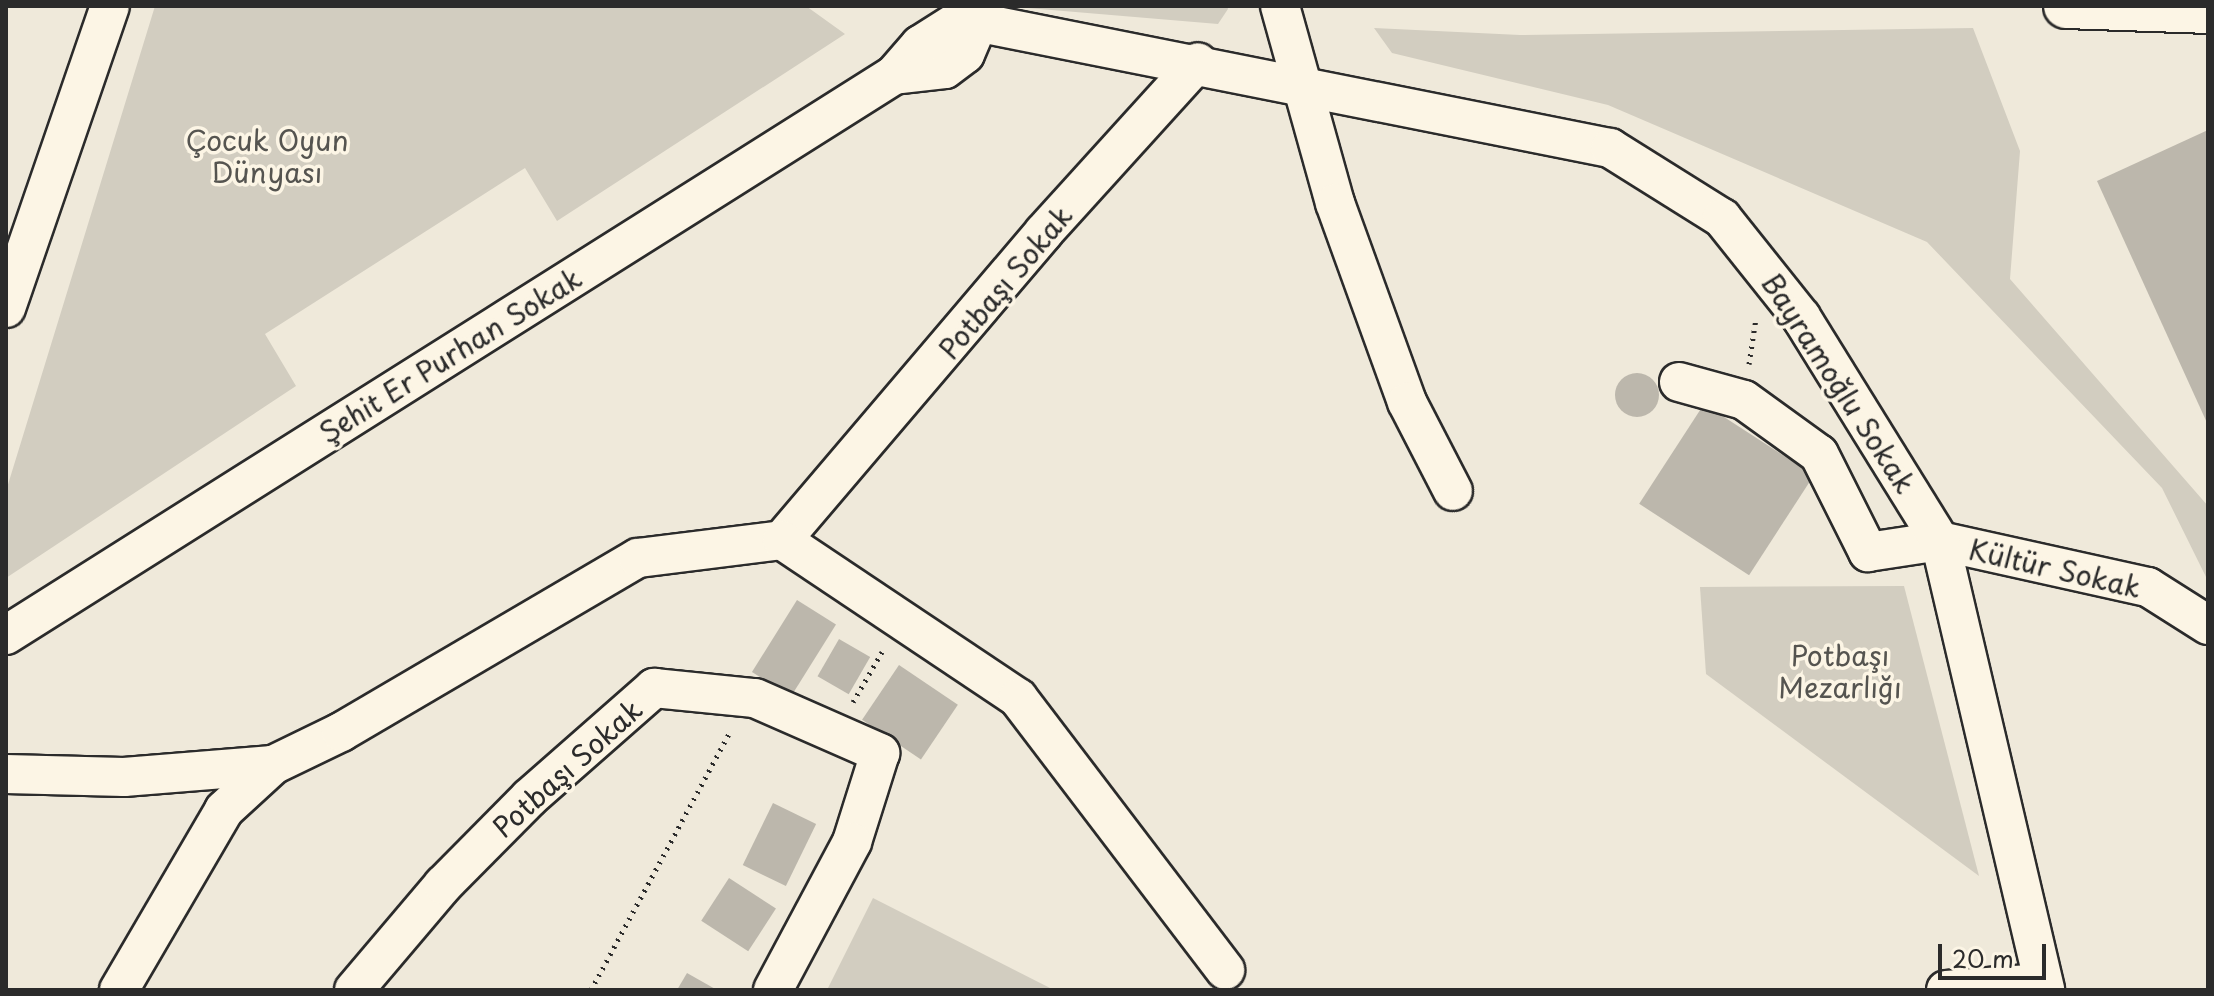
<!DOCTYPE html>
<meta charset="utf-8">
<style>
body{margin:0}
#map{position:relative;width:2214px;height:996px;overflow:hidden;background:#efe9da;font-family:"Playpen Sans",sans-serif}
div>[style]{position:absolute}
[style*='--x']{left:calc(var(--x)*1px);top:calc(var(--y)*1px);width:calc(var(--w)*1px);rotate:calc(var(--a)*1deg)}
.green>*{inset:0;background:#d2cdc0}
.building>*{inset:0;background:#bcb7ac;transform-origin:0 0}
.round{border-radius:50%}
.path>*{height:5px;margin-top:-2.5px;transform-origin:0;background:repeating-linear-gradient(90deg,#2b2b2b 0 2px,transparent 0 8px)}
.roads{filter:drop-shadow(2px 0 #2b2b2b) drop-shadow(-2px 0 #2b2b2b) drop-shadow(0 2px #2b2b2b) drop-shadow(0 -2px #2b2b2b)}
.minor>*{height:38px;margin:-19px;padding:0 19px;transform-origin:19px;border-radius:19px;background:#fcf5e5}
.highway>*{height:44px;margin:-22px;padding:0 22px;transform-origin:22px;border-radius:22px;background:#fcf5e5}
span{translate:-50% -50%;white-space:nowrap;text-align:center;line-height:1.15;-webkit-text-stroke:7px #fcf5e5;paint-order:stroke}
.park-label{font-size:28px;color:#555450}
.street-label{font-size:28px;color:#2b2b2b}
.frame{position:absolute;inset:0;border:8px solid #2b2b2b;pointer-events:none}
.scale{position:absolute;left:1938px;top:944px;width:108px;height:36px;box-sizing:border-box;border:4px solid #2b2b2b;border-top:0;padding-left:10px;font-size:24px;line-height:28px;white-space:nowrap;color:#2b2b2b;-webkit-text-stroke:6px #fcf5e5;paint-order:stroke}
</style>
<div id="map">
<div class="green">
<i style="clip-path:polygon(155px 6px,806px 6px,845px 34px,557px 221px,525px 168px,265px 334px,296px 386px,6px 578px,6px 491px)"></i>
<i style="clip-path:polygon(1004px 6px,1227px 6px,1228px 9px,1218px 24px)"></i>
<i style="clip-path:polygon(1374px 28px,1520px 35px,1973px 28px,2020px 151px,2010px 279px,2208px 506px,2208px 581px,2162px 488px,1927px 242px,1608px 105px,1392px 53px)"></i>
<i style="clip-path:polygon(1904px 586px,1979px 876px,1706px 674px,1700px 587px)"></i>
<i style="clip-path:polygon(873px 898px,1054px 990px,827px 990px)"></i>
</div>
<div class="building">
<i style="clip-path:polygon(2208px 130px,2208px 425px,2097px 181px)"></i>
<i class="round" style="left:1615px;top:373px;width:44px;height:44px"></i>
<i style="left:1704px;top:404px;width:131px;height:119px;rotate:33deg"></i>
<i style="left:797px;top:600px;width:46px;height:85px;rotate:32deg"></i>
<i style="left:839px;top:639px;width:36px;height:43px;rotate:30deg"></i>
<i style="left:899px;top:665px;width:71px;height:66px;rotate:34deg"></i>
<i style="left:773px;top:803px;width:48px;height:69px;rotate:26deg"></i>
<i style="left:729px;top:878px;width:56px;height:51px;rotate:33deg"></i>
<i style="clip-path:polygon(687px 973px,717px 990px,677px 990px)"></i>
</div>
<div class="path">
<i style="--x:1749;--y:364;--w:47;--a:-81.3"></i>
<i style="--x:853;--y:702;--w:58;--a:-59.9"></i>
<i style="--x:591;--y:990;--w:295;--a:-61.7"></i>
</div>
<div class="roads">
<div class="minor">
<i style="--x:1280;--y:6;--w:205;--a:74.4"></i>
<i style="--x:1335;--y:203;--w:212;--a:70.1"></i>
<i style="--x:1407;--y:402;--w:100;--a:62.7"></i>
<i style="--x:894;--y:75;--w:51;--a:-6.7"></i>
<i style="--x:945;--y:69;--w:25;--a:-37"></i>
<i style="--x:965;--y:54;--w:34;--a:-67"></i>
<i style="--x:6;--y:308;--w:319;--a:-71"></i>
<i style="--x:1679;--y:382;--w:67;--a:15.5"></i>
<i style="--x:1744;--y:400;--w:92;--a:35.8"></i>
<i style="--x:1819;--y:454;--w:110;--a:63.4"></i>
<i style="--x:1868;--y:552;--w:73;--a:-8.7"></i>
<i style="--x:1940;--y:541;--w:213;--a:12.5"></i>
<i style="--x:2148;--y:587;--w:71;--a:32.3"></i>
<i style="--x:782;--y:540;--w:404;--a:-49.6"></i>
<i style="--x:1044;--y:232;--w:229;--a:-47.8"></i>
<i style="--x:6;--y:635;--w:1050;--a:-32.24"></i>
<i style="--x:894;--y:75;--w:40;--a:-49"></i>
<i style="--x:920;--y:45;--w:49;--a:-32.4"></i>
<i style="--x:961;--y:19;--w:662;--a:11.24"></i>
<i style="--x:1610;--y:148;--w:132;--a:32"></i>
<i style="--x:1722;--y:218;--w:127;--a:51.4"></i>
<i style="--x:1801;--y:317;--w:264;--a:58.2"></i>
<i style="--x:1940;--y:541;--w:461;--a:76.8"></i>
<i style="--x:6;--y:774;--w:118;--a:1.5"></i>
<i style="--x:124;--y:777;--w:149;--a:-4.6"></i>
<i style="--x:119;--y:990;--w:208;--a:-59.7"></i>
<i style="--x:224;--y:810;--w:67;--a:-42.6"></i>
<i style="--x:273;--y:765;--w:76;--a:-25.9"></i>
<i style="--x:341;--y:732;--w:344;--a:-30.4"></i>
<i style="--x:638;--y:558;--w:145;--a:-7.1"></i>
<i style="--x:782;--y:540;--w:284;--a:33.8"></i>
<i style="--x:1018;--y:698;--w:342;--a:52.7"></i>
<i style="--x:354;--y:990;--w:138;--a:-49.7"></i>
<i style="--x:443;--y:885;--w:122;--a:-45.3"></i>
<i style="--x:529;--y:798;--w:167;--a:-41.3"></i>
<i style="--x:654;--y:688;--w:101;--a:5.7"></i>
<i style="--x:755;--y:698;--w:137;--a:23.7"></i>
<i style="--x:880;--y:753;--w:93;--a:107.5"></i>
<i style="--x:852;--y:842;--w:168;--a:118.1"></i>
<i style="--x:1946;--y:990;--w:97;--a:-4.1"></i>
</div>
<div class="highway">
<i style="--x:2066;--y:6;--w:142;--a:2"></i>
</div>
</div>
<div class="park-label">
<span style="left:267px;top:156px">Çocuk Oyun<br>Dünyası</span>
<span style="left:1840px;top:671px">Potbaşı<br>Mezarlığı</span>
</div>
<div class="street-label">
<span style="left:1005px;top:282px;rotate:-50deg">Potbaşı Sokak</span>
<span style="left:450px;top:355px;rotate:-32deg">Şehit Er Purhan Sokak</span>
<span style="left:1839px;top:383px;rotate:57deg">Bayramoğlu Sokak</span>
<span style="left:2055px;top:568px;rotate:13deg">Kültür Sokak</span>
<span style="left:567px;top:768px;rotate:-42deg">Potbaşı Sokak</span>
</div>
<div class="frame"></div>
<div class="scale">20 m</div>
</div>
